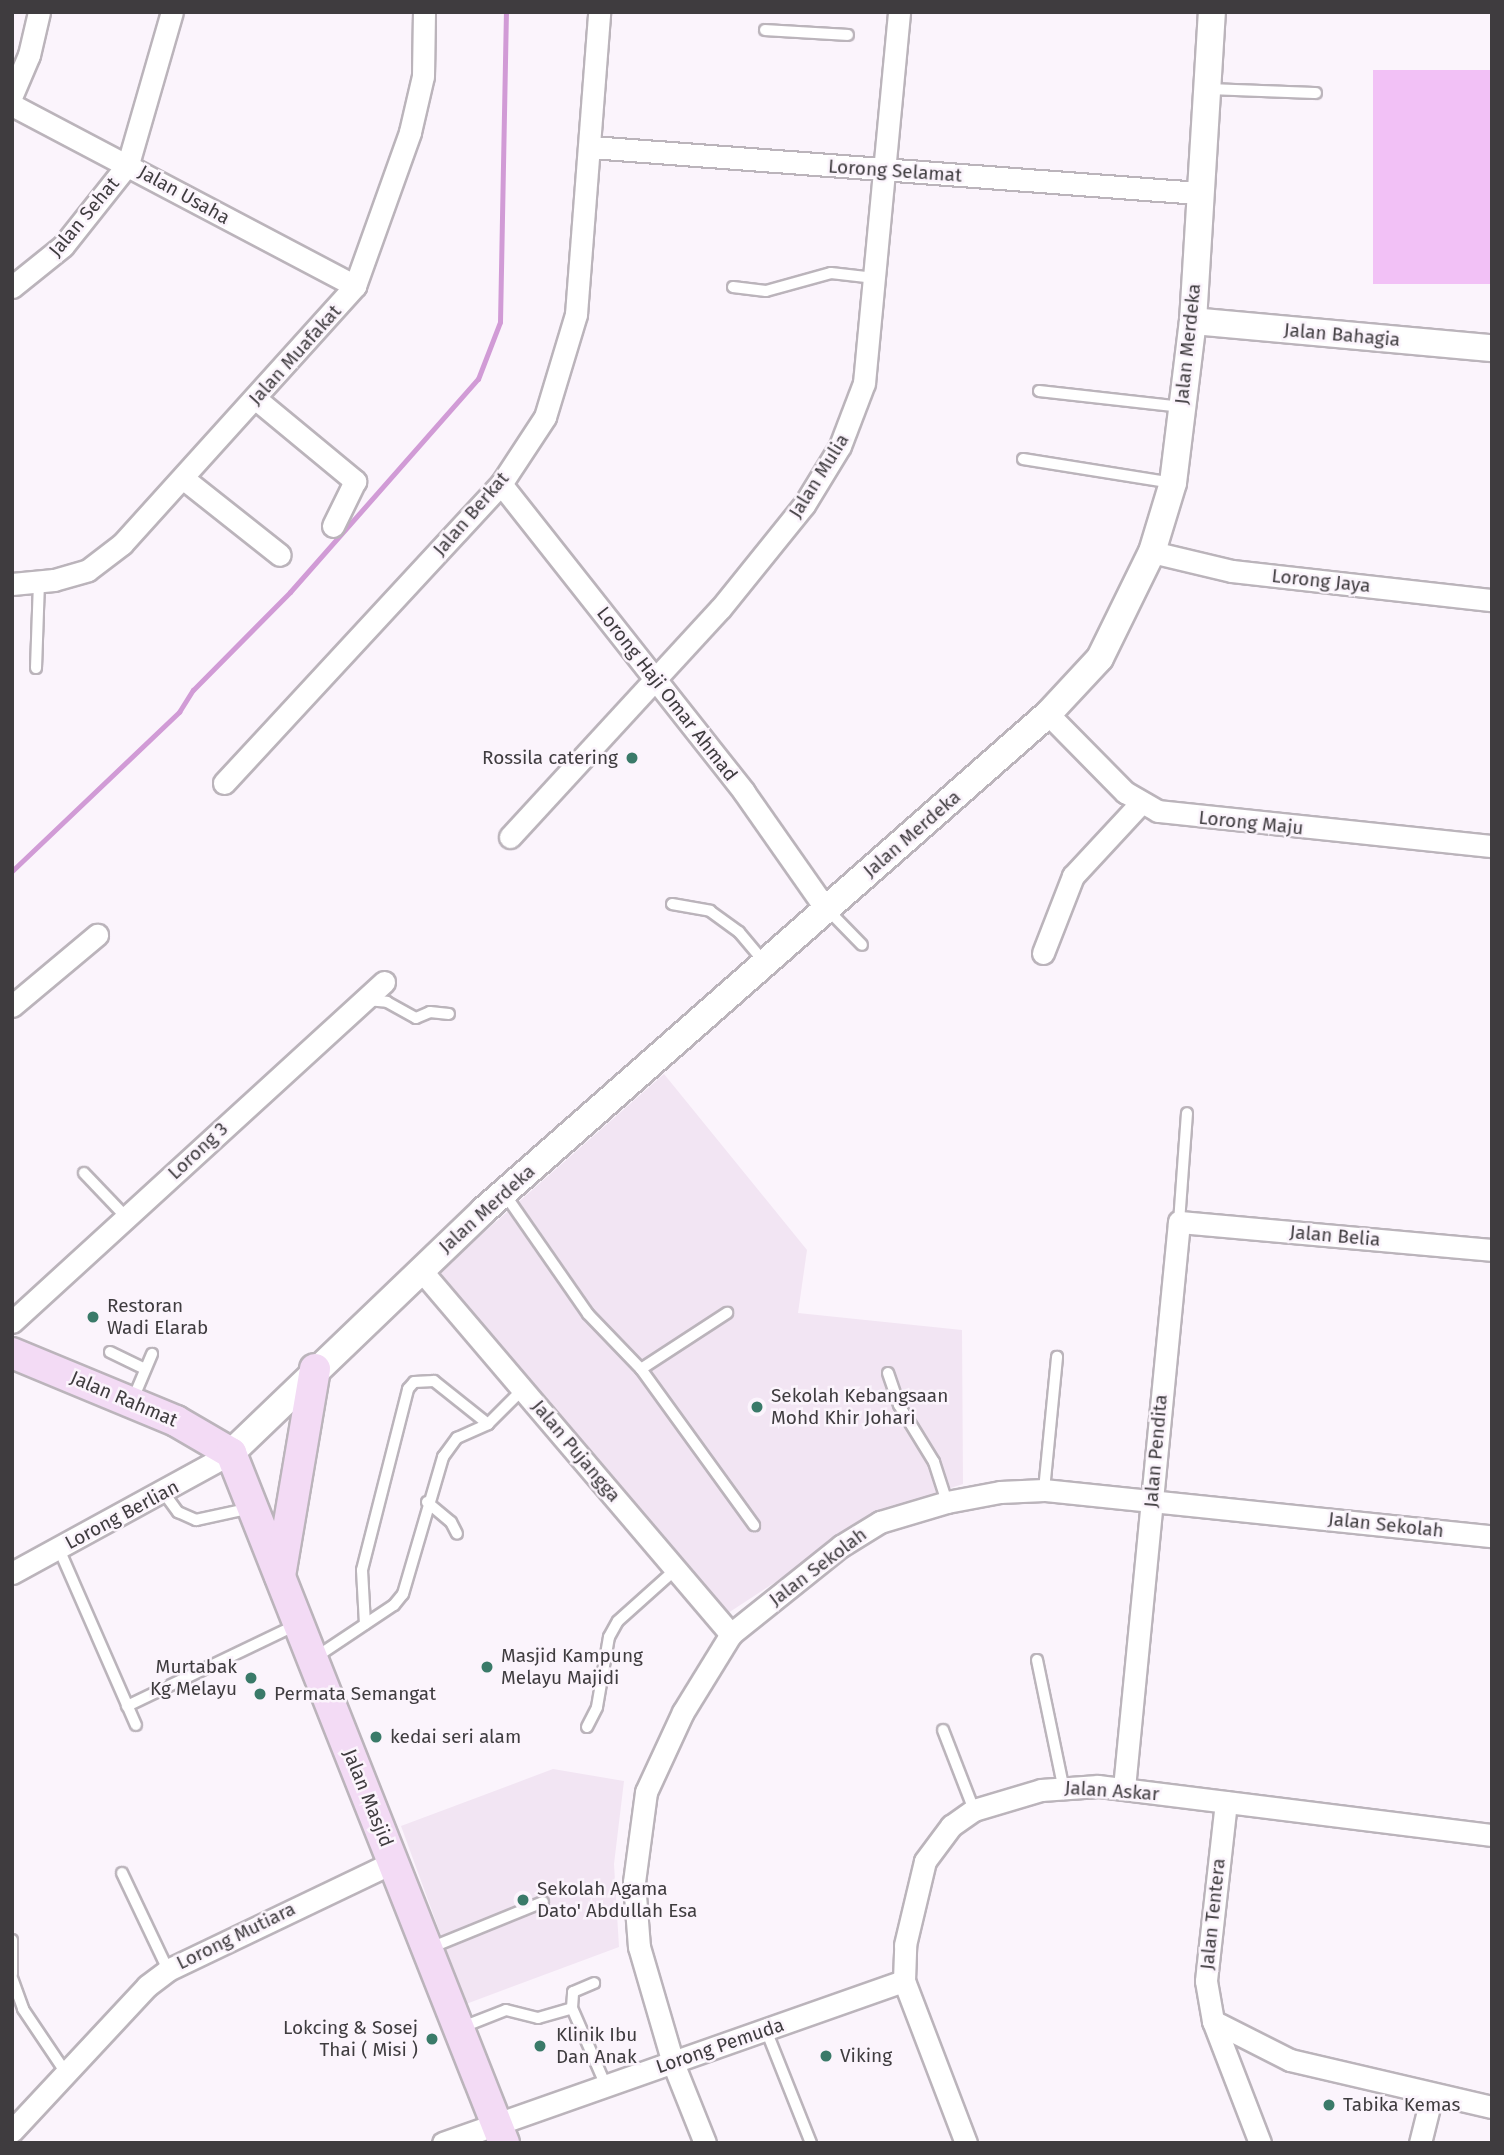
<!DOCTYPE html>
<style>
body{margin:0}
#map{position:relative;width:1504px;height:2155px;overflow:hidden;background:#fbf4fc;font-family:"Fira Sans",sans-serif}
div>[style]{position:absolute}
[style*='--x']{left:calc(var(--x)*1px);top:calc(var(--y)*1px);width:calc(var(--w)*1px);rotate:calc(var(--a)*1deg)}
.built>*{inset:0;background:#f2e5f3}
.green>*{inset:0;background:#f2c1f6;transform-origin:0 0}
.stream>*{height:5px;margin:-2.5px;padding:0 2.5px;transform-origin:2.5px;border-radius:2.5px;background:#d19bd6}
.roads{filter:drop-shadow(2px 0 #bbb4bb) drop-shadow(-2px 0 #bbb4bb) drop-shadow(0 2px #bbb4bb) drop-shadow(0 -2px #bbb4bb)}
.service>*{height:10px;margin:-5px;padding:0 5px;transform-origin:5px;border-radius:5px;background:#fff}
.minor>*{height:21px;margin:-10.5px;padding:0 10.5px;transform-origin:10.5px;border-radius:10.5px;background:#fff}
.tertiary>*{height:26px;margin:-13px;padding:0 13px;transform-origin:13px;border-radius:13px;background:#fff}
.secondary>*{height:30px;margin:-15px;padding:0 15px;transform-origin:15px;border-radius:15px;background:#f3dbf5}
.dots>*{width:19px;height:19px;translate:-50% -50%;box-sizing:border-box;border:4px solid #fbf4fc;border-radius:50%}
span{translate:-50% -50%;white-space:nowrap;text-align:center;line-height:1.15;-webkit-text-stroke:5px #fbf4fc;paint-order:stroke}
.street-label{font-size:19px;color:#3f3c3f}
.poi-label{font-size:19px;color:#3f3c3f}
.right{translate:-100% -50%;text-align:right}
.left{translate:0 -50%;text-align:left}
.frame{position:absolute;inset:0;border:14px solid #3f3c3f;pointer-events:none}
</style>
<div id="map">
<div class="built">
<i style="clip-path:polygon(664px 1074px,807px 1250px,798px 1313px,962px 1330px,963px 1484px,887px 1509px,725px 1615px,439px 1272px)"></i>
<i style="clip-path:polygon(553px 1769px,624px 1781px,614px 1864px,619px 1947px,466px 2004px,401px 1826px)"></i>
</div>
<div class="green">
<i style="left:1492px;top:70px;width:214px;height:119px;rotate:90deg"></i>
</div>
<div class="stream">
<i style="--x:12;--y:871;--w:231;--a:-43.6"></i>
<i style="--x:179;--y:712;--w:26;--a:-58"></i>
<i style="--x:193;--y:690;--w:138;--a:-45.3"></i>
<i style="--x:290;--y:592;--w:284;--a:-48.6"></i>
<i style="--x:478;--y:379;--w:61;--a:-68.9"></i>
<i style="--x:500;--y:322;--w:310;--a:-88.9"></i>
</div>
<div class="roads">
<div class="service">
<i style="--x:765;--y:30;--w:83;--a:3.4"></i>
<i style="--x:1207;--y:89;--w:109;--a:2.1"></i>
<i style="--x:733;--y:287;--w:33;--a:7"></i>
<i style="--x:766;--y:291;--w:67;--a:-15.5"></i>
<i style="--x:831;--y:273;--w:44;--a:6.5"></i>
<i style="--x:1039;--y:391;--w:144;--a:6.4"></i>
<i style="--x:1023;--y:459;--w:152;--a:9.1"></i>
<i style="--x:36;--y:668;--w:86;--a:-88"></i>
<i style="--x:672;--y:904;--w:39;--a:10"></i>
<i style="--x:710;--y:911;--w:36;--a:36"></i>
<i style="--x:739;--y:932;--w:40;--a:50"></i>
<i style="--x:827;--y:909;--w:50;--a:45.8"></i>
<i style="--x:366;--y:1000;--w:21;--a:5"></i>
<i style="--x:387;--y:1002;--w:33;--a:29"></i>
<i style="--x:416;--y:1018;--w:15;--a:-23"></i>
<i style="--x:430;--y:1012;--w:19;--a:6"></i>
<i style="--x:84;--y:1173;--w:61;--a:46.3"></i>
<i style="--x:504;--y:1193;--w:147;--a:55.2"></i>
<i style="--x:588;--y:1314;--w:76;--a:46.1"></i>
<i style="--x:641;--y:1369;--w:103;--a:-33.1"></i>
<i style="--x:1179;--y:1222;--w:109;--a:-85.8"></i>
<i style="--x:110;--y:1352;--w:39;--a:26"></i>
<i style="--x:641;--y:1369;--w:193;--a:54.1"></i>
<i style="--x:888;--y:1373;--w:34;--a:71"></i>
<i style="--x:899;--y:1405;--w:67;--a:58.4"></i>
<i style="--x:934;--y:1462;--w:42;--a:72"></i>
<i style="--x:133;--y:1399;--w:49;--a:-67.1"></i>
<i style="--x:1044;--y:1490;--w:134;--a:-84.4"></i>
<i style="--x:164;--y:1493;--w:24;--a:54"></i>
<i style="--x:178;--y:1512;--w:20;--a:24"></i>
<i style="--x:196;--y:1520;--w:56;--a:-12.3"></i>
<i style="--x:427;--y:1502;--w:31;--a:40"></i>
<i style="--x:451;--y:1522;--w:13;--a:63"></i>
<i style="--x:59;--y:1549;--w:192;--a:66.4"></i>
<i style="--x:365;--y:1624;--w:54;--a:-93.2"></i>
<i style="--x:362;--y:1570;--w:187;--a:-75.7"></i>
<i style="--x:408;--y:1389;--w:9;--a:-49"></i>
<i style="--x:414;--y:1382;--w:20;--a:-3"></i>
<i style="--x:434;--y:1381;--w:69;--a:38.5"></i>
<i style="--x:313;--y:1659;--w:97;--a:-33.7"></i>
<i style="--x:394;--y:1605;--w:14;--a:-51"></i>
<i style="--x:403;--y:1594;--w:143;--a:-73.7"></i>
<i style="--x:443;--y:1457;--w:24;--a:-54"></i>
<i style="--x:457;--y:1438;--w:34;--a:-24"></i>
<i style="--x:488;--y:1424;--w:49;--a:-45"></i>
<i style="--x:1037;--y:1660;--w:129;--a:78.3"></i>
<i style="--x:127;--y:1706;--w:187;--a:-25.6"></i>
<i style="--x:587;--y:1727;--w:22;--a:-63"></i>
<i style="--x:597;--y:1707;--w:71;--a:-80.3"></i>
<i style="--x:609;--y:1637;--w:18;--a:-61"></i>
<i style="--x:618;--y:1621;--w:78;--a:-41.9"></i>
<i style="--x:943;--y:1730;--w:86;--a:68.8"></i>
<i style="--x:122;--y:1873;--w:107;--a:64.6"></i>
<i style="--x:12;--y:1940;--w:34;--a:90"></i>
<i style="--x:430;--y:1948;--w:122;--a:-22.2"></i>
<i style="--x:12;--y:1978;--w:33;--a:70"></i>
<i style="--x:23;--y:2009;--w:77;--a:56.1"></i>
<i style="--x:572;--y:2008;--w:85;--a:66.4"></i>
<i style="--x:460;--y:2028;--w:49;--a:-21.4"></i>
<i style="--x:506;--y:2010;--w:33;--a:14"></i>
<i style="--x:538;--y:2018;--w:35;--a:-16"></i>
<i style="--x:572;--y:2008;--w:16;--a:-86"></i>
<i style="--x:573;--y:1992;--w:23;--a:-23"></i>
<i style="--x:766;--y:2030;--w:122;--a:68.3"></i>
</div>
<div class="minor">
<i style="--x:12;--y:95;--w:43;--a:-67"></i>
<i style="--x:29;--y:55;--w:44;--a:-76.9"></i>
<i style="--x:12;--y:105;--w:388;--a:27.8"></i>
<i style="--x:591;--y:147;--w:610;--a:4.33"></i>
<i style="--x:12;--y:287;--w:65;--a:-38.8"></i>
<i style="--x:63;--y:246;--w:105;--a:-51.6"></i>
<i style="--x:128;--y:164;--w:158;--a:-73.9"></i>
<i style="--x:256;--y:399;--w:129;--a:39.6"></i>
<i style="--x:355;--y:481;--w:50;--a:116.1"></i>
<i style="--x:184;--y:479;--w:122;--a:38.4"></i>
<i style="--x:501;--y:484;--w:392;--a:51.7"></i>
<i style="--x:744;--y:792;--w:143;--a:55"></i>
<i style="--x:1152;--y:552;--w:82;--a:13.4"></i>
<i style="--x:1232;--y:571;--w:262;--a:6.4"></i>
<i style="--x:12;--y:584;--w:42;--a:-5.4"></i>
<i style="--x:54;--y:580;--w:35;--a:-16"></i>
<i style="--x:88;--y:570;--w:43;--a:-37.4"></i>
<i style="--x:122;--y:544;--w:348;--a:-47.9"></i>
<i style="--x:355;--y:286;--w:164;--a:-70.3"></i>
<i style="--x:410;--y:132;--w:57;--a:-76.9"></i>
<i style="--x:423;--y:76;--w:64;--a:-89.1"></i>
<i style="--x:1048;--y:714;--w:110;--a:45.4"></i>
<i style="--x:1125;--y:792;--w:38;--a:30"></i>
<i style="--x:1158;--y:811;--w:336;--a:6"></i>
<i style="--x:224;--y:783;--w:408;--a:-47.2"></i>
<i style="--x:501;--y:484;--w:80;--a:-56.7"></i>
<i style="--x:545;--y:417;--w:108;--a:-73.2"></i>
<i style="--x:576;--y:314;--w:303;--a:-85.6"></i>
<i style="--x:510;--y:837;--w:310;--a:-47.4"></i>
<i style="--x:720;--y:609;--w:134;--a:-51.1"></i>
<i style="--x:804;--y:505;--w:69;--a:-58.6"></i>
<i style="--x:840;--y:446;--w:67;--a:-69.1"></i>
<i style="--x:864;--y:383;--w:373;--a:-84.6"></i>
<i style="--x:1043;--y:953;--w:83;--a:-68.7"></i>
<i style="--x:1073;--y:876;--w:98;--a:-47.1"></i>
<i style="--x:12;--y:1006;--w:111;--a:-39.9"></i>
<i style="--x:420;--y:1269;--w:480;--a:49.6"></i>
<i style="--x:12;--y:1322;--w:504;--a:-42.43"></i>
<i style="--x:12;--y:1573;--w:250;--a:-28.7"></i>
<i style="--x:1124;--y:1788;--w:569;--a:-84.45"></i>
<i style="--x:1179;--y:1222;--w:314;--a:5.1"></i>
<i style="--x:1226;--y:1802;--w:180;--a:96.4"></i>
<i style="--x:1206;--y:1981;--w:41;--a:80.1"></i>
<i style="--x:1213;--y:2021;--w:131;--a:68.9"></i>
<i style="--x:1213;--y:2021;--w:86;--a:26.9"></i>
<i style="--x:1290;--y:2060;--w:207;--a:13.1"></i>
<i style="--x:12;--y:2131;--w:198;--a:-47"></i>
<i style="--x:147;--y:1986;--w:26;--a:-37"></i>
<i style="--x:168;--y:1970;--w:250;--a:-25.6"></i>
<i style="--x:443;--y:2143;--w:489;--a:-19.4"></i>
<i style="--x:705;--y:2143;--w:86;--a:-111.8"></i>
<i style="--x:673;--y:2063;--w:121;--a:-106.3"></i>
<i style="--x:639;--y:1947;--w:65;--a:-94.4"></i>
<i style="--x:634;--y:1882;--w:91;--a:-82.4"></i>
<i style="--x:646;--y:1792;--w:88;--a:-65.2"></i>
<i style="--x:683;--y:1712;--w:92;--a:-58.4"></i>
<i style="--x:731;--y:1634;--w:141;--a:-38.7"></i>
<i style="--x:841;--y:1546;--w:46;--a:-31.6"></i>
<i style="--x:880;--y:1522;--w:70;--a:-16.6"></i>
<i style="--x:947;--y:1502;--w:54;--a:-10.7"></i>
<i style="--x:1000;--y:1492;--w:44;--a:-2.6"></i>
<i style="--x:1044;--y:1490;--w:450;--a:5.9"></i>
<i style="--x:966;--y:2143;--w:173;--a:-110.9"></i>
<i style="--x:904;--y:1981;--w:36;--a:-88"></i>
<i style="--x:905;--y:1945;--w:86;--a:-76.6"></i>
<i style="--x:925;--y:1861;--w:44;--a:-53.4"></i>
<i style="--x:951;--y:1826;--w:28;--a:-35"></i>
<i style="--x:974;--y:1810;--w:70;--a:-16.6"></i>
<i style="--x:1041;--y:1790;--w:57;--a:-4"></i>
<i style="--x:1098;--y:1786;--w:397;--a:7.1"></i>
<i style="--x:1420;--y:2143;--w:49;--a:-76"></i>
</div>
<div class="tertiary">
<i style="--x:1193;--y:321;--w:300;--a:5.2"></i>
<i style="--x:231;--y:1453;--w:349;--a:-43.8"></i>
<i style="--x:483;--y:1211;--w:752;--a:-41.34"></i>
<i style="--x:1048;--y:714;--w:76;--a:-47.1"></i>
<i style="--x:1100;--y:658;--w:118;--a:-63.9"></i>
<i style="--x:1152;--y:552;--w:72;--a:-73.1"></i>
<i style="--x:1173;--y:483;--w:163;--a:-83"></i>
<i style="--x:1193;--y:321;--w:310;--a:-86.5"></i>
</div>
<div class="secondary">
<i style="--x:12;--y:1353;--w:178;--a:22.5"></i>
<i style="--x:176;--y:1421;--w:64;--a:30.2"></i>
<i style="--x:231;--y:1453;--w:742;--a:68.41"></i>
<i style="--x:280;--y:1576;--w:210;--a:-80.4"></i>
</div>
</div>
<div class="dots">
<i style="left:632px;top:758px;background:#3a7a69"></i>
<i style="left:93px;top:1317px;background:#3a7a69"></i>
<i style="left:757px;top:1407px;background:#3a7a69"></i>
<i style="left:487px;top:1667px;background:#3a7a69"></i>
<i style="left:251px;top:1678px;background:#3a7a69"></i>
<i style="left:260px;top:1694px;background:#3a7a69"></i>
<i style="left:376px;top:1737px;background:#3a7a69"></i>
<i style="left:523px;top:1900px;background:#3a7a69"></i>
<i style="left:432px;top:2039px;background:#3a7a69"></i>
<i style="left:540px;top:2046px;background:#3a7a69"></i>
<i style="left:826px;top:2056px;background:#3a7a69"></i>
<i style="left:1329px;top:2105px;background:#3a7a69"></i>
</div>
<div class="street-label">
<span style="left:895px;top:171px;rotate:4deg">Lorong Selamat</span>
<span style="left:184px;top:195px;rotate:29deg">Jalan Usaha</span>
<span style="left:84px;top:217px;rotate:-50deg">Jalan Sehat</span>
<span style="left:1342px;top:335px;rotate:5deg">Jalan Bahagia</span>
<span style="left:1188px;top:344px;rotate:-84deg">Jalan Merdeka</span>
<span style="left:295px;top:355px;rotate:-48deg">Jalan Muafakat</span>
<span style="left:819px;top:476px;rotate:-58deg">Jalan Mulia</span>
<span style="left:471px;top:514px;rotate:-49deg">Jalan Berkat</span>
<span style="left:1321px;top:581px;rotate:6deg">Lorong Jaya</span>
<span style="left:667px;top:694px;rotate:52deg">Lorong Haji Omar Ahmad</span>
<span style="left:1251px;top:823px;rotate:6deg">Lorong Maju</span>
<span style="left:912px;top:834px;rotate:-41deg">Jalan Merdeka</span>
<span style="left:198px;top:1151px;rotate:-43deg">Lorong 3</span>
<span style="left:487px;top:1209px;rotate:-42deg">Jalan Merdeka</span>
<span style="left:1335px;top:1236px;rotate:5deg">Jalan Belia</span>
<span style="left:124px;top:1399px;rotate:23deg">Jalan Rahmat</span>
<span style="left:576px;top:1451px;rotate:50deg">Jalan Pujangga</span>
<span style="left:1156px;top:1451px;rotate:-85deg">Jalan Pendita</span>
<span style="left:122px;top:1515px;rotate:-28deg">Lorong Berlian</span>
<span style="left:1386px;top:1525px;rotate:6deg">Jalan Sekolah</span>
<span style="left:818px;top:1567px;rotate:-37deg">Jalan Sekolah</span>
<span style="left:1112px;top:1791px;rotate:4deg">Jalan Askar</span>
<span style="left:368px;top:1798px;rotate:68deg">Jalan Masjid</span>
<span style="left:1213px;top:1914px;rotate:-84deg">Jalan Tentera</span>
<span style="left:236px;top:1936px;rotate:-26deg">Lorong Mutiara</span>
<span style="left:720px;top:2046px;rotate:-19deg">Lorong Pemuda</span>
</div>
<div class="poi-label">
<span class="right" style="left:618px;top:758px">Rossila catering</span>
<span class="left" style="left:107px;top:1317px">Restoran<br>Wadi Elarab</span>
<span class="left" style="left:771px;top:1407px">Sekolah Kebangsaan<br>Mohd Khir Johari</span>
<span class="left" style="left:501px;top:1667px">Masjid Kampung<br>Melayu Majidi</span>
<span class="right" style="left:237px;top:1678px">Murtabak<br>Kg Melayu</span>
<span class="left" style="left:274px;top:1694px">Permata Semangat</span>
<span class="left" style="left:390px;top:1737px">kedai seri alam</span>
<span class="left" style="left:537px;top:1900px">Sekolah Agama<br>Dato' Abdullah Esa</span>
<span class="right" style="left:418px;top:2039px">Lokcing &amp; Sosej<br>Thai ( Misi )</span>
<span class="left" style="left:556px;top:2046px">Klinik Ibu<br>Dan Anak</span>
<span class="left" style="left:840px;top:2056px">Viking</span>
<span class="left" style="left:1343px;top:2105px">Tabika Kemas</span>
</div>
<div class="frame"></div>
</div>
